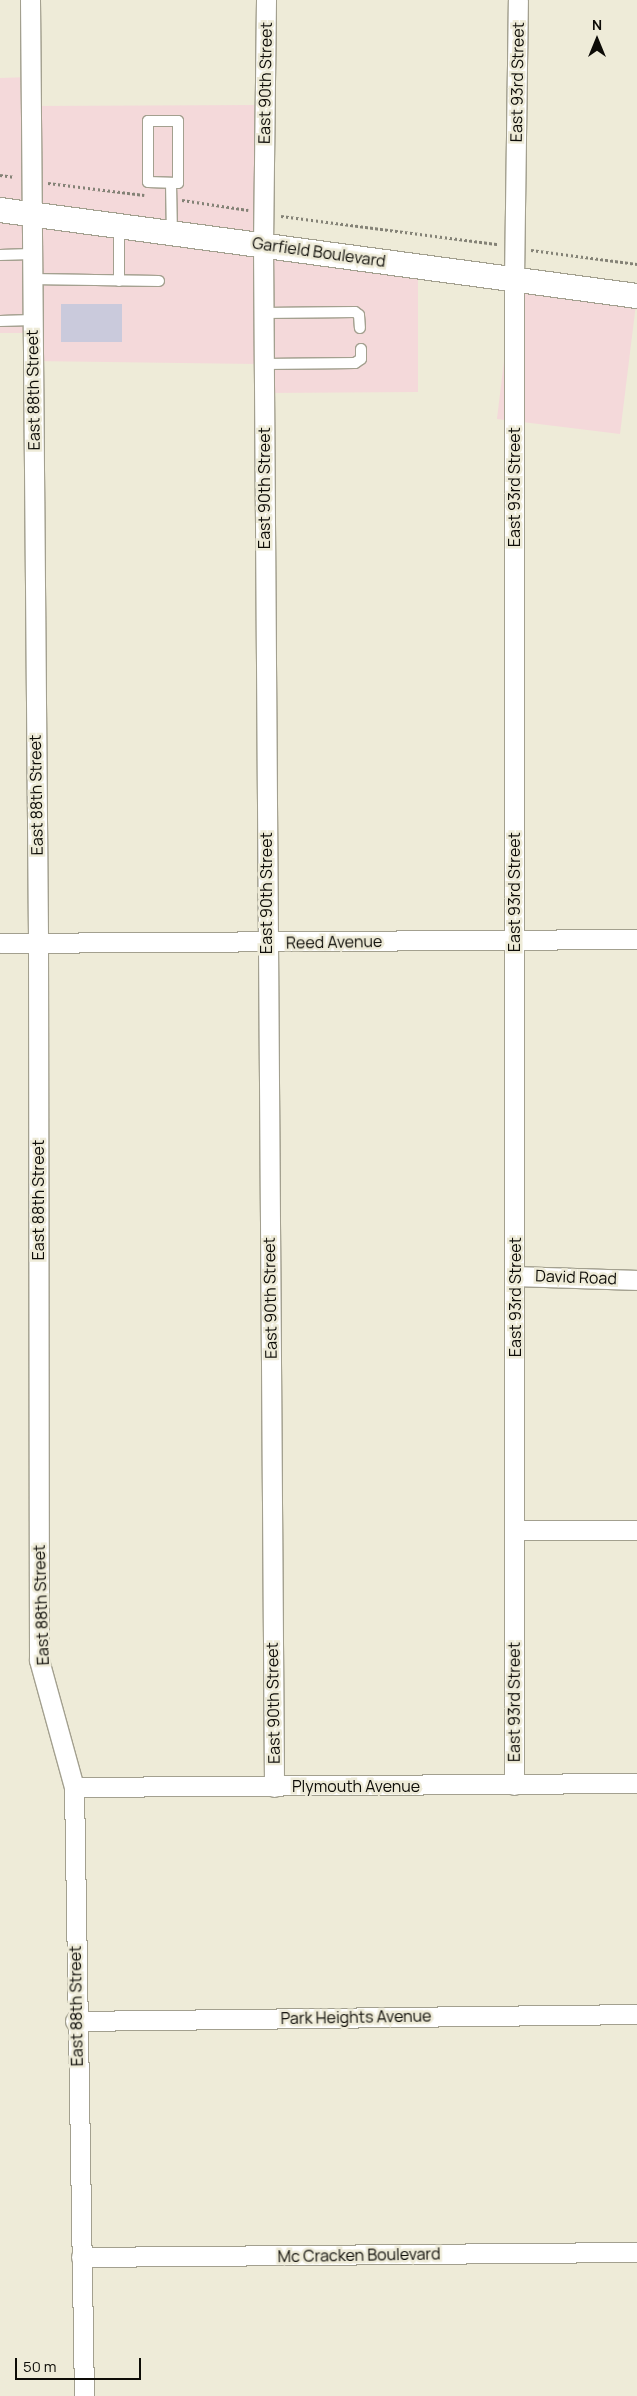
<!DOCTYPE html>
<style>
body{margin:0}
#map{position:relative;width:637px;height:2396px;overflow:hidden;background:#eeebd8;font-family:Manrope,sans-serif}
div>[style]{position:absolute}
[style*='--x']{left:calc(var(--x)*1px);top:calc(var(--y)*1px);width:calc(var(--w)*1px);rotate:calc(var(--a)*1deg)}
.commercial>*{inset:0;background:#f4d9da;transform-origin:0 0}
.building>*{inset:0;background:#cacadc;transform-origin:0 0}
.path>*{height:3px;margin-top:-1.5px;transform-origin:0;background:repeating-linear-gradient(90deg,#848276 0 2.5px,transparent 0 5px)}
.roads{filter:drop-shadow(1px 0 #a3a08f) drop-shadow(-1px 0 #a3a08f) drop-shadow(0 1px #a3a08f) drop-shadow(0 -1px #a3a08f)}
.service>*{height:10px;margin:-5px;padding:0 5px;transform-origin:5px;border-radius:5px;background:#fff}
.minor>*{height:19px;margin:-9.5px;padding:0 9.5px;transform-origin:9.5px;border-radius:9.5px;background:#fff}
.tertiary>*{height:24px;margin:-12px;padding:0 12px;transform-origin:12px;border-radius:12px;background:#fff}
span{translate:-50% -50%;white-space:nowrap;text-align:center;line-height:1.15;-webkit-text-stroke:5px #eeebd8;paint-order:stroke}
.street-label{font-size:16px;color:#0d0c07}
.north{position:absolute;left:572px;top:15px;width:50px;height:50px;-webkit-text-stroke:4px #eeebd8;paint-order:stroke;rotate:0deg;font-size:14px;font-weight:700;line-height:20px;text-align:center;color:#0d0c07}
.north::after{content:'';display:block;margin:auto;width:18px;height:22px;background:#0d0c07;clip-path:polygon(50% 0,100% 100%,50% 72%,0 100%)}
.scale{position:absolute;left:15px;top:2358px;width:126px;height:22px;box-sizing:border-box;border:2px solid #0d0c07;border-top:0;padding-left:6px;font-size:15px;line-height:18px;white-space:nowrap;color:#0d0c07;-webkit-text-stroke:4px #eeebd8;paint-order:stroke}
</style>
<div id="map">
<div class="commercial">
<i style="clip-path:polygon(30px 77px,31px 106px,264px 105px,263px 244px,418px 266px,418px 392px,264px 393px,263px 364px,32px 361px,32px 333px,0 333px,0 78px)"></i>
<i style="left:514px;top:280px;width:124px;height:140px;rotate:7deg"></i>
</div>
<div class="building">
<i style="left:61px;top:304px;width:61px;height:38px"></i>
</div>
<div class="path">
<i style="--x:0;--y:175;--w:15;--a:8"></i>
<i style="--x:48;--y:183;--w:97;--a:7.1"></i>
<i style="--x:182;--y:200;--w:67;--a:8.6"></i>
<i style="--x:281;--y:216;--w:219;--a:7.4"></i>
<i style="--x:531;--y:250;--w:107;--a:7.5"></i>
</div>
<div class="roads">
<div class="service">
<i style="--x:148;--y:121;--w:30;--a:0"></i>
<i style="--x:178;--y:121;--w:62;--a:90"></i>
<i style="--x:178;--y:183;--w:30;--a:-178"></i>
<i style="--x:148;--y:182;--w:61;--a:-90"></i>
<i style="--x:171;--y:183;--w:50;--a:88.9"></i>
<i style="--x:119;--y:226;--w:55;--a:90"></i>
<i style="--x:0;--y:255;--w:31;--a:-2"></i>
<i style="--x:31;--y:279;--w:128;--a:0.9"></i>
<i style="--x:263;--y:313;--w:92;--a:-0.6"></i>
<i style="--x:355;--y:312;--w:5;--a:37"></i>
<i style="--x:359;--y:315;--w:13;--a:86"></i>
<i style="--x:0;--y:321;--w:32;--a:-2"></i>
<i style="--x:264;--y:364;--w:91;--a:-0.6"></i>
<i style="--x:355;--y:363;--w:7;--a:-34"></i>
<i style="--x:361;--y:359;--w:10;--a:-90"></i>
</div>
<div class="minor">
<i style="--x:30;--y:0;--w:943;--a:89.51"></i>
<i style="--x:38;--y:943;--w:717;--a:89.92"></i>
<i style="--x:39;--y:1660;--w:132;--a:74.6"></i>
<i style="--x:74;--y:1787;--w:609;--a:89.06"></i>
<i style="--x:266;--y:0;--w:244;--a:90.7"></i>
<i style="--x:263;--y:244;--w:1543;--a:89.59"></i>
<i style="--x:0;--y:943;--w:637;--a:-0.36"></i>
<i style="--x:515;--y:1276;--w:122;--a:1.9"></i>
<i style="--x:515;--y:1530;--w:122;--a:0"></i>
<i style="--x:514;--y:1785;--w:1505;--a:-90"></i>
<i style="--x:514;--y:280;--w:280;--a:-89.2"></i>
<i style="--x:74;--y:1787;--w:563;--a:-0.41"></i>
<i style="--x:75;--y:2021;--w:562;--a:-0.71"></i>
<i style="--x:81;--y:2257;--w:556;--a:-0.52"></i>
</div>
<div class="tertiary">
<i style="--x:0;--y:210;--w:643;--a:7.69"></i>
</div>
</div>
<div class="street-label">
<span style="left:517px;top:82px;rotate:-89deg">East 93rd Street</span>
<span style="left:265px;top:83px;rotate:-89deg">East 90th Street</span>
<span style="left:319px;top:252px;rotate:8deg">Garfield Boulevard</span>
<span style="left:33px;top:390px;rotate:-91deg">East 88th Street</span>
<span style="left:514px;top:487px;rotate:-90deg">East 93rd Street</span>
<span style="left:264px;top:488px;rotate:-90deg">East 90th Street</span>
<span style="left:36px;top:795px;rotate:-91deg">East 88th Street</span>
<span style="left:514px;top:892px;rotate:-90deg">East 93rd Street</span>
<span style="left:266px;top:893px;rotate:-90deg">East 90th Street</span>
<span style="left:334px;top:942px;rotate:-1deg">Reed Avenue</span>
<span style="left:38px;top:1200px;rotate:-90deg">East 88th Street</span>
<span style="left:576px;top:1277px;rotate:2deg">David Road</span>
<span style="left:515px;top:1297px;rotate:-90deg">East 93rd Street</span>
<span style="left:270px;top:1298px;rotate:-91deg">East 90th Street</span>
<span style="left:41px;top:1605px;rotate:-92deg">East 88th Street</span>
<span style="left:514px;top:1702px;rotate:-90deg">East 93rd Street</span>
<span style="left:273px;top:1703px;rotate:-91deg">East 90th Street</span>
<span style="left:356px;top:1786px">Plymouth Avenue</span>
<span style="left:76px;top:2006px;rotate:-91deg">East 88th Street</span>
<span style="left:356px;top:2017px;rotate:-1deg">Park Heights Avenue</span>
<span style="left:359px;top:2255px;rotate:-1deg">Mc Cracken Boulevard</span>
</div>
<div class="north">N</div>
<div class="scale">50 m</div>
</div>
